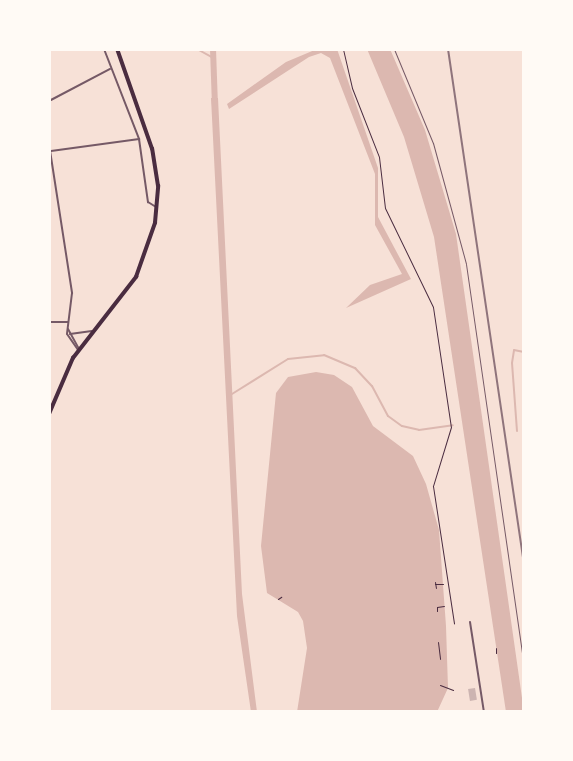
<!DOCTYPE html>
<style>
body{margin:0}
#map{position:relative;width:573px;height:761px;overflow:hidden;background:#f7e1d7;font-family:"Source Sans 3",sans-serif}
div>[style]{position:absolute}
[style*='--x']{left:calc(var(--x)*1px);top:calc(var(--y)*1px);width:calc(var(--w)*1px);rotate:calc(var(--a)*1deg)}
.water>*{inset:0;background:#dcb8b0}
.stream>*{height:2px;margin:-1px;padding:0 1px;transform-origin:1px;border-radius:1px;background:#dcb8b0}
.river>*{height:6px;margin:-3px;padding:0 3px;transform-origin:3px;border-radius:3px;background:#dcb8b0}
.building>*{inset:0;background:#ccb4b1;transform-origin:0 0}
.path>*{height:1px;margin:-0.5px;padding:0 0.5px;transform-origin:0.5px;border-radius:0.5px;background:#4a2c40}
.service>*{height:1px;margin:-0.5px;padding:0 0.5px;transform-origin:0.5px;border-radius:0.5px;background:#755966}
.minor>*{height:2px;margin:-1px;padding:0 1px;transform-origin:1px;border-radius:1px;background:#755966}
.primary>*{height:3.5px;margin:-1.75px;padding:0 1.75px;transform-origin:1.75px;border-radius:1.75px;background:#4a2c40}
.rail>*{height:2px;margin:-1px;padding:0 1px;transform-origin:1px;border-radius:1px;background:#8f747c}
span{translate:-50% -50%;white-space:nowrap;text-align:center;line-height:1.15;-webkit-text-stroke:5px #fffaf5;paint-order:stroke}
.frame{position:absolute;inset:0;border:51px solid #fffaf5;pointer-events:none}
</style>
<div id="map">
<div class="water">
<i style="clip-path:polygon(317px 49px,337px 49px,378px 168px,378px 217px,411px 279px,346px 308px,370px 285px,402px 274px,375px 225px,375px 174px,330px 58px,321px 53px,309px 57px,229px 109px,227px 104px,286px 62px)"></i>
<i style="clip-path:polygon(367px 49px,390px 49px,425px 130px,456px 234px,524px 712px,506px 712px,434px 237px,404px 137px)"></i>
<i style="clip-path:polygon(211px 98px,218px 98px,242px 594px,257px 712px,251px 712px,237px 616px)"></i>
<i style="clip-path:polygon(316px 372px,334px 375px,352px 387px,373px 426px,413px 456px,426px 484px,439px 530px,446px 626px,448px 688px,437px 712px,297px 712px,307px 648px,303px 621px,298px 612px,267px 593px,261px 546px,276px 393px,288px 377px)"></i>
</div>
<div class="stream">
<i style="--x:197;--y:49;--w:18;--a:29"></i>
<i style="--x:232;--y:394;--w:66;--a:-32"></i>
<i style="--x:288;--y:359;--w:36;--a:-6"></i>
<i style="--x:324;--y:355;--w:34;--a:23"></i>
<i style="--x:355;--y:368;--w:25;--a:47"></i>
<i style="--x:372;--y:386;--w:34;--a:62"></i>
<i style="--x:388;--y:416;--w:17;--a:36"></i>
<i style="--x:402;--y:426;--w:17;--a:13"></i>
<i style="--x:419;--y:430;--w:34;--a:-8"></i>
<i style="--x:517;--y:431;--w:68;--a:-94.2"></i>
<i style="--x:512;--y:363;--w:13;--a:-81"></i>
<i style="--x:514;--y:350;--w:10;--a:11"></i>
</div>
<div class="river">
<i style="--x:213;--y:49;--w:58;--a:88"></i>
</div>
<div class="building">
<i style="left:475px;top:688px;width:12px;height:7px;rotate:81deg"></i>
</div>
<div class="path">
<i style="--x:343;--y:49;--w:40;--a:77"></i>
<i style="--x:352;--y:88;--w:74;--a:68.6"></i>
<i style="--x:379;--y:157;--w:51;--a:83.3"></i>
<i style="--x:385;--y:208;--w:110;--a:64.1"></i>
<i style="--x:433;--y:307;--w:121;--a:81.5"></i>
<i style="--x:451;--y:427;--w:62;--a:107"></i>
<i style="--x:433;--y:486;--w:139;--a:81.3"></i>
<i style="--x:435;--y:582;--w:6;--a:81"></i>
<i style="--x:435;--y:584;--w:8;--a:0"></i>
<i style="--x:278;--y:599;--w:4;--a:-34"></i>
<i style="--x:437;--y:611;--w:4;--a:-90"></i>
<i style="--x:437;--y:607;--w:7;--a:-8"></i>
<i style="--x:438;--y:642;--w:17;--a:83"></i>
<i style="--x:496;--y:648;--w:5;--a:90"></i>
<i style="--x:440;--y:685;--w:14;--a:21"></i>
</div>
<div class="service">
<i style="--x:394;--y:49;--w:102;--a:67.5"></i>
<i style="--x:433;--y:143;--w:125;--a:74.7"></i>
<i style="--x:466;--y:264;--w:408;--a:81.8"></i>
</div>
<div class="minor">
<i style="--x:104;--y:49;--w:97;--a:68.7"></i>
<i style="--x:139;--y:139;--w:64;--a:81.9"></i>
<i style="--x:148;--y:202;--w:9;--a:32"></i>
<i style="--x:49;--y:101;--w:69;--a:-27.7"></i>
<i style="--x:49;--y:144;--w:151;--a:81.2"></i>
<i style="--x:72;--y:293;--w:41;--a:97"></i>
<i style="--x:67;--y:334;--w:19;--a:55"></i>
<i style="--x:51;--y:151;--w:89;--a:-7.8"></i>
<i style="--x:49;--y:322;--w:19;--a:0"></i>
<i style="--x:68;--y:329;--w:23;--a:61"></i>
<i style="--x:70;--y:334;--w:22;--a:-8"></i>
<i style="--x:470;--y:622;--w:91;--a:81.2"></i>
</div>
<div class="primary">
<i style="--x:49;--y:414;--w:61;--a:-66.8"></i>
<i style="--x:73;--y:358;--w:103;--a:-52.1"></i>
<i style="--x:136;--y:277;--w:57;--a:-70.6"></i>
<i style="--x:155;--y:223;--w:37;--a:-85"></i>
<i style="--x:158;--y:186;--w:37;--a:-99"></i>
<i style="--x:152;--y:149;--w:106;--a:-109.3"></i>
</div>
<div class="rail">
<i style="--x:448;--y:49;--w:521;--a:81.61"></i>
</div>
<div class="frame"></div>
</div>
